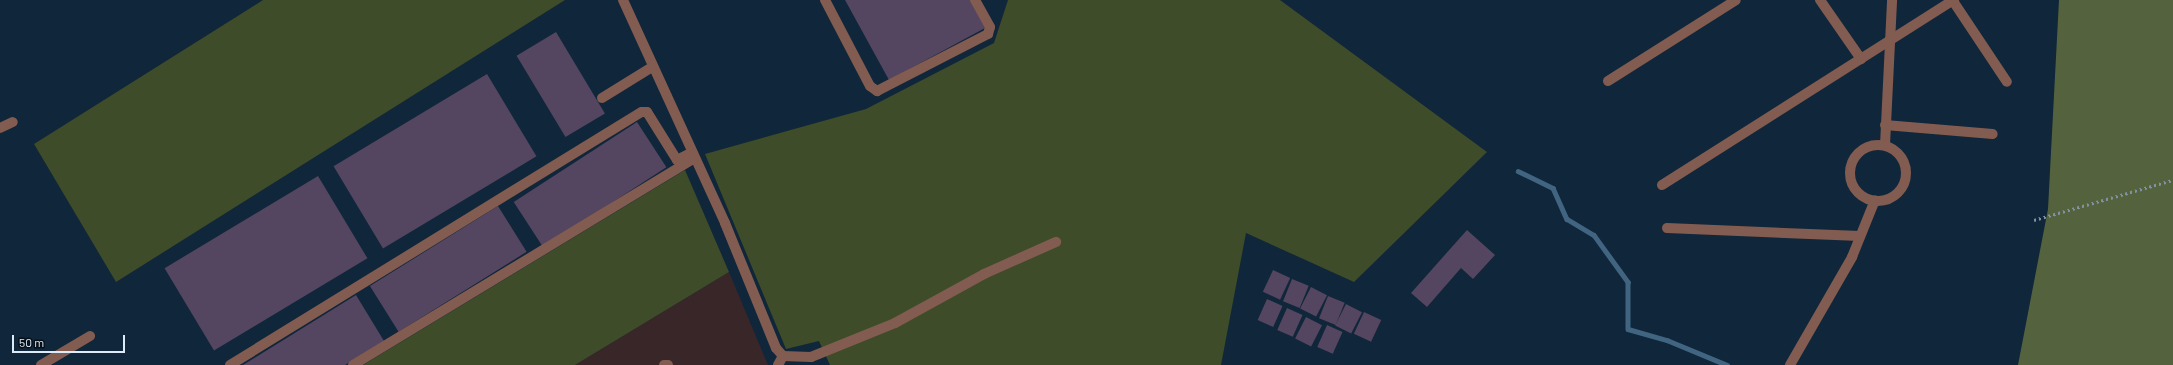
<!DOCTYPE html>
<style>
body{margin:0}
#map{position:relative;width:2173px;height:365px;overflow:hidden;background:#10263a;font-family:Barlow,sans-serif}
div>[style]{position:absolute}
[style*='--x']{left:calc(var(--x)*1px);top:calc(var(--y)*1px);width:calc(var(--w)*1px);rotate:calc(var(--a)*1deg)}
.education>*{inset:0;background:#392628}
.green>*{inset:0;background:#3e4c29}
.forest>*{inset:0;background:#54633d}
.stream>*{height:4.5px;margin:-2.25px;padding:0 2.25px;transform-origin:2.25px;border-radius:2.25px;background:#416581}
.building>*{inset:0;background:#544560;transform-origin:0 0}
.path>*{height:2.5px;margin-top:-1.25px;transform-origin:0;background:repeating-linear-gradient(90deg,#8091a2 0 2px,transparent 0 5px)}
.minor>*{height:10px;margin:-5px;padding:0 5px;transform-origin:5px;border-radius:5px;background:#825c50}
.minor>.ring{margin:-5px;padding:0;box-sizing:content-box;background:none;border:10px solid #825c50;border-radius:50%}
span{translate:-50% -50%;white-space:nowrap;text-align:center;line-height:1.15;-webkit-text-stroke:3px #060f17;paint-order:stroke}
.scale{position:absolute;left:12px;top:335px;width:113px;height:18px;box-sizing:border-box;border:2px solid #ddebf8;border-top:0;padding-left:5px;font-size:12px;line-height:14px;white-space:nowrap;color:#ddebf8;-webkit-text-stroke:3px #060f17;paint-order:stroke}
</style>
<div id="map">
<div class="education">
<i style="clip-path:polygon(729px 272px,768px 365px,575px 365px)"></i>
</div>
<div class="green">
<i style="clip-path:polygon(263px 0,565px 0,116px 282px,34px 144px)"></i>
<i style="clip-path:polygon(1008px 0,1280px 0,1487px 152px,1354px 282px,1246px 233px,1221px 365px,830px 365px,819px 341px,786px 349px,705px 154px,866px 109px,994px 43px)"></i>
<i style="clip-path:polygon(685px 170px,729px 272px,575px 365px,363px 365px)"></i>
</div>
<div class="forest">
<i style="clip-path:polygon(2059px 0,2173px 0,2173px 365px,2018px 365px,2048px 209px)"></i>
</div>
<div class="stream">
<i style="--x:1518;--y:171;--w:39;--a:26"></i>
<i style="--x:1553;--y:188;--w:34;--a:66"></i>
<i style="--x:1567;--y:219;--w:31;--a:31"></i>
<i style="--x:1594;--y:235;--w:58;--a:54.1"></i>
<i style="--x:1628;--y:282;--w:47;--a:90"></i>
<i style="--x:1628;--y:329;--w:41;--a:15.8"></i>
<i style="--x:1667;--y:340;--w:65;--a:22.6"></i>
</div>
<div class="building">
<i style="clip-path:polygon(845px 0,970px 0,985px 28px,889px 80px)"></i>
<i style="left:556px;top:32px;width:95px;height:46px;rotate:59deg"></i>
<i style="left:487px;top:74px;width:96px;height:179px;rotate:59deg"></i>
<i style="left:637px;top:122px;width:54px;height:147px;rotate:57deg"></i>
<i style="left:318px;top:176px;width:96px;height:179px;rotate:59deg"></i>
<i style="left:498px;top:206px;width:54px;height:151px;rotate:58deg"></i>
<i style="clip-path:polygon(1467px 230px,1495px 255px,1473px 279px,1461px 268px,1427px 307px,1411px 293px)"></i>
<i style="left:1273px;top:270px;width:19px;height:24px;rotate:25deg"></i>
<i style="left:1292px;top:279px;width:18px;height:24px;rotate:22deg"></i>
<i style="left:1311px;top:287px;width:18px;height:24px;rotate:27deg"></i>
<i style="clip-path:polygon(356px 295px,384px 341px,345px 365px,243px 365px)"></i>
<i style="left:1328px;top:296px;width:18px;height:24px;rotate:22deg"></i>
<i style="left:1267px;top:299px;width:17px;height:23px;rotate:24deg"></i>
<i style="left:1346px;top:304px;width:18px;height:24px;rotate:27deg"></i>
<i style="left:1287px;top:308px;width:17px;height:24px;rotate:24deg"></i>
<i style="left:1364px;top:312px;width:19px;height:24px;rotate:25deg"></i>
<i style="left:1306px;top:317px;width:18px;height:24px;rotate:27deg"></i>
<i style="left:1327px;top:325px;width:17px;height:24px;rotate:24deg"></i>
</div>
<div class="path">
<i style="--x:2034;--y:220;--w:145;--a:-16.1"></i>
</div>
<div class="minor">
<i style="--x:623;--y:0;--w:245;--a:65.4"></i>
<i style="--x:725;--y:223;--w:135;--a:67.8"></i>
<i style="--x:776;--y:348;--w:11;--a:49"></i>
<i style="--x:783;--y:356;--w:28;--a:2"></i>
<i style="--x:811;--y:357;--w:91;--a:-22"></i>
<i style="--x:895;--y:323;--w:102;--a:-28.8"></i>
<i style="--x:984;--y:274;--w:79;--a:-24"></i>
<i style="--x:825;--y:0;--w:97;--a:62.4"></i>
<i style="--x:870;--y:86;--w:9;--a:36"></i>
<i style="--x:877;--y:91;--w:125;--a:-27.2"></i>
<i style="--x:988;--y:34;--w:7;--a:-74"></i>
<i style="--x:990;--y:27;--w:31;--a:-119"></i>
<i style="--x:1820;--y:0;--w:72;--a:55.2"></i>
<i style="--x:1953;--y:1;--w:97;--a:56.3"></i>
<i style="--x:1608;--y:81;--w:151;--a:-32.3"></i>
<i style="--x:602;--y:98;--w:59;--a:-31.8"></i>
<i style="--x:1885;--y:125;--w:108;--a:4.8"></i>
<i style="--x:0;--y:128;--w:14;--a:-25"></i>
<i style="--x:1885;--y:145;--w:145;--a:-87.2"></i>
<i class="ring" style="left:1850px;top:145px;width:46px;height:46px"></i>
<i style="--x:1662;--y:185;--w:346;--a:-32.4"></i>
<i style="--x:1667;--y:228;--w:193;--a:2.4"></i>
<i style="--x:41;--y:365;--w:57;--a:-30.6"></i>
<i style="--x:230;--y:365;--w:483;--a:-31.6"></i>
<i style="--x:642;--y:112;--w:5;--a:0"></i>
<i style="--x:647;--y:112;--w:57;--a:58"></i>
<i style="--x:677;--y:160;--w:16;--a:-27"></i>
<i style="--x:353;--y:365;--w:398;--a:-31.2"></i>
<i style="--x:664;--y:365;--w:4;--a:0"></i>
<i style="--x:778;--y:365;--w:10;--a:-61"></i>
<i style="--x:1790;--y:365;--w:125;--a:-60.1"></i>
<i style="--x:1852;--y:257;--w:61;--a:-68"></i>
</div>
<div class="scale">50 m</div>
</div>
